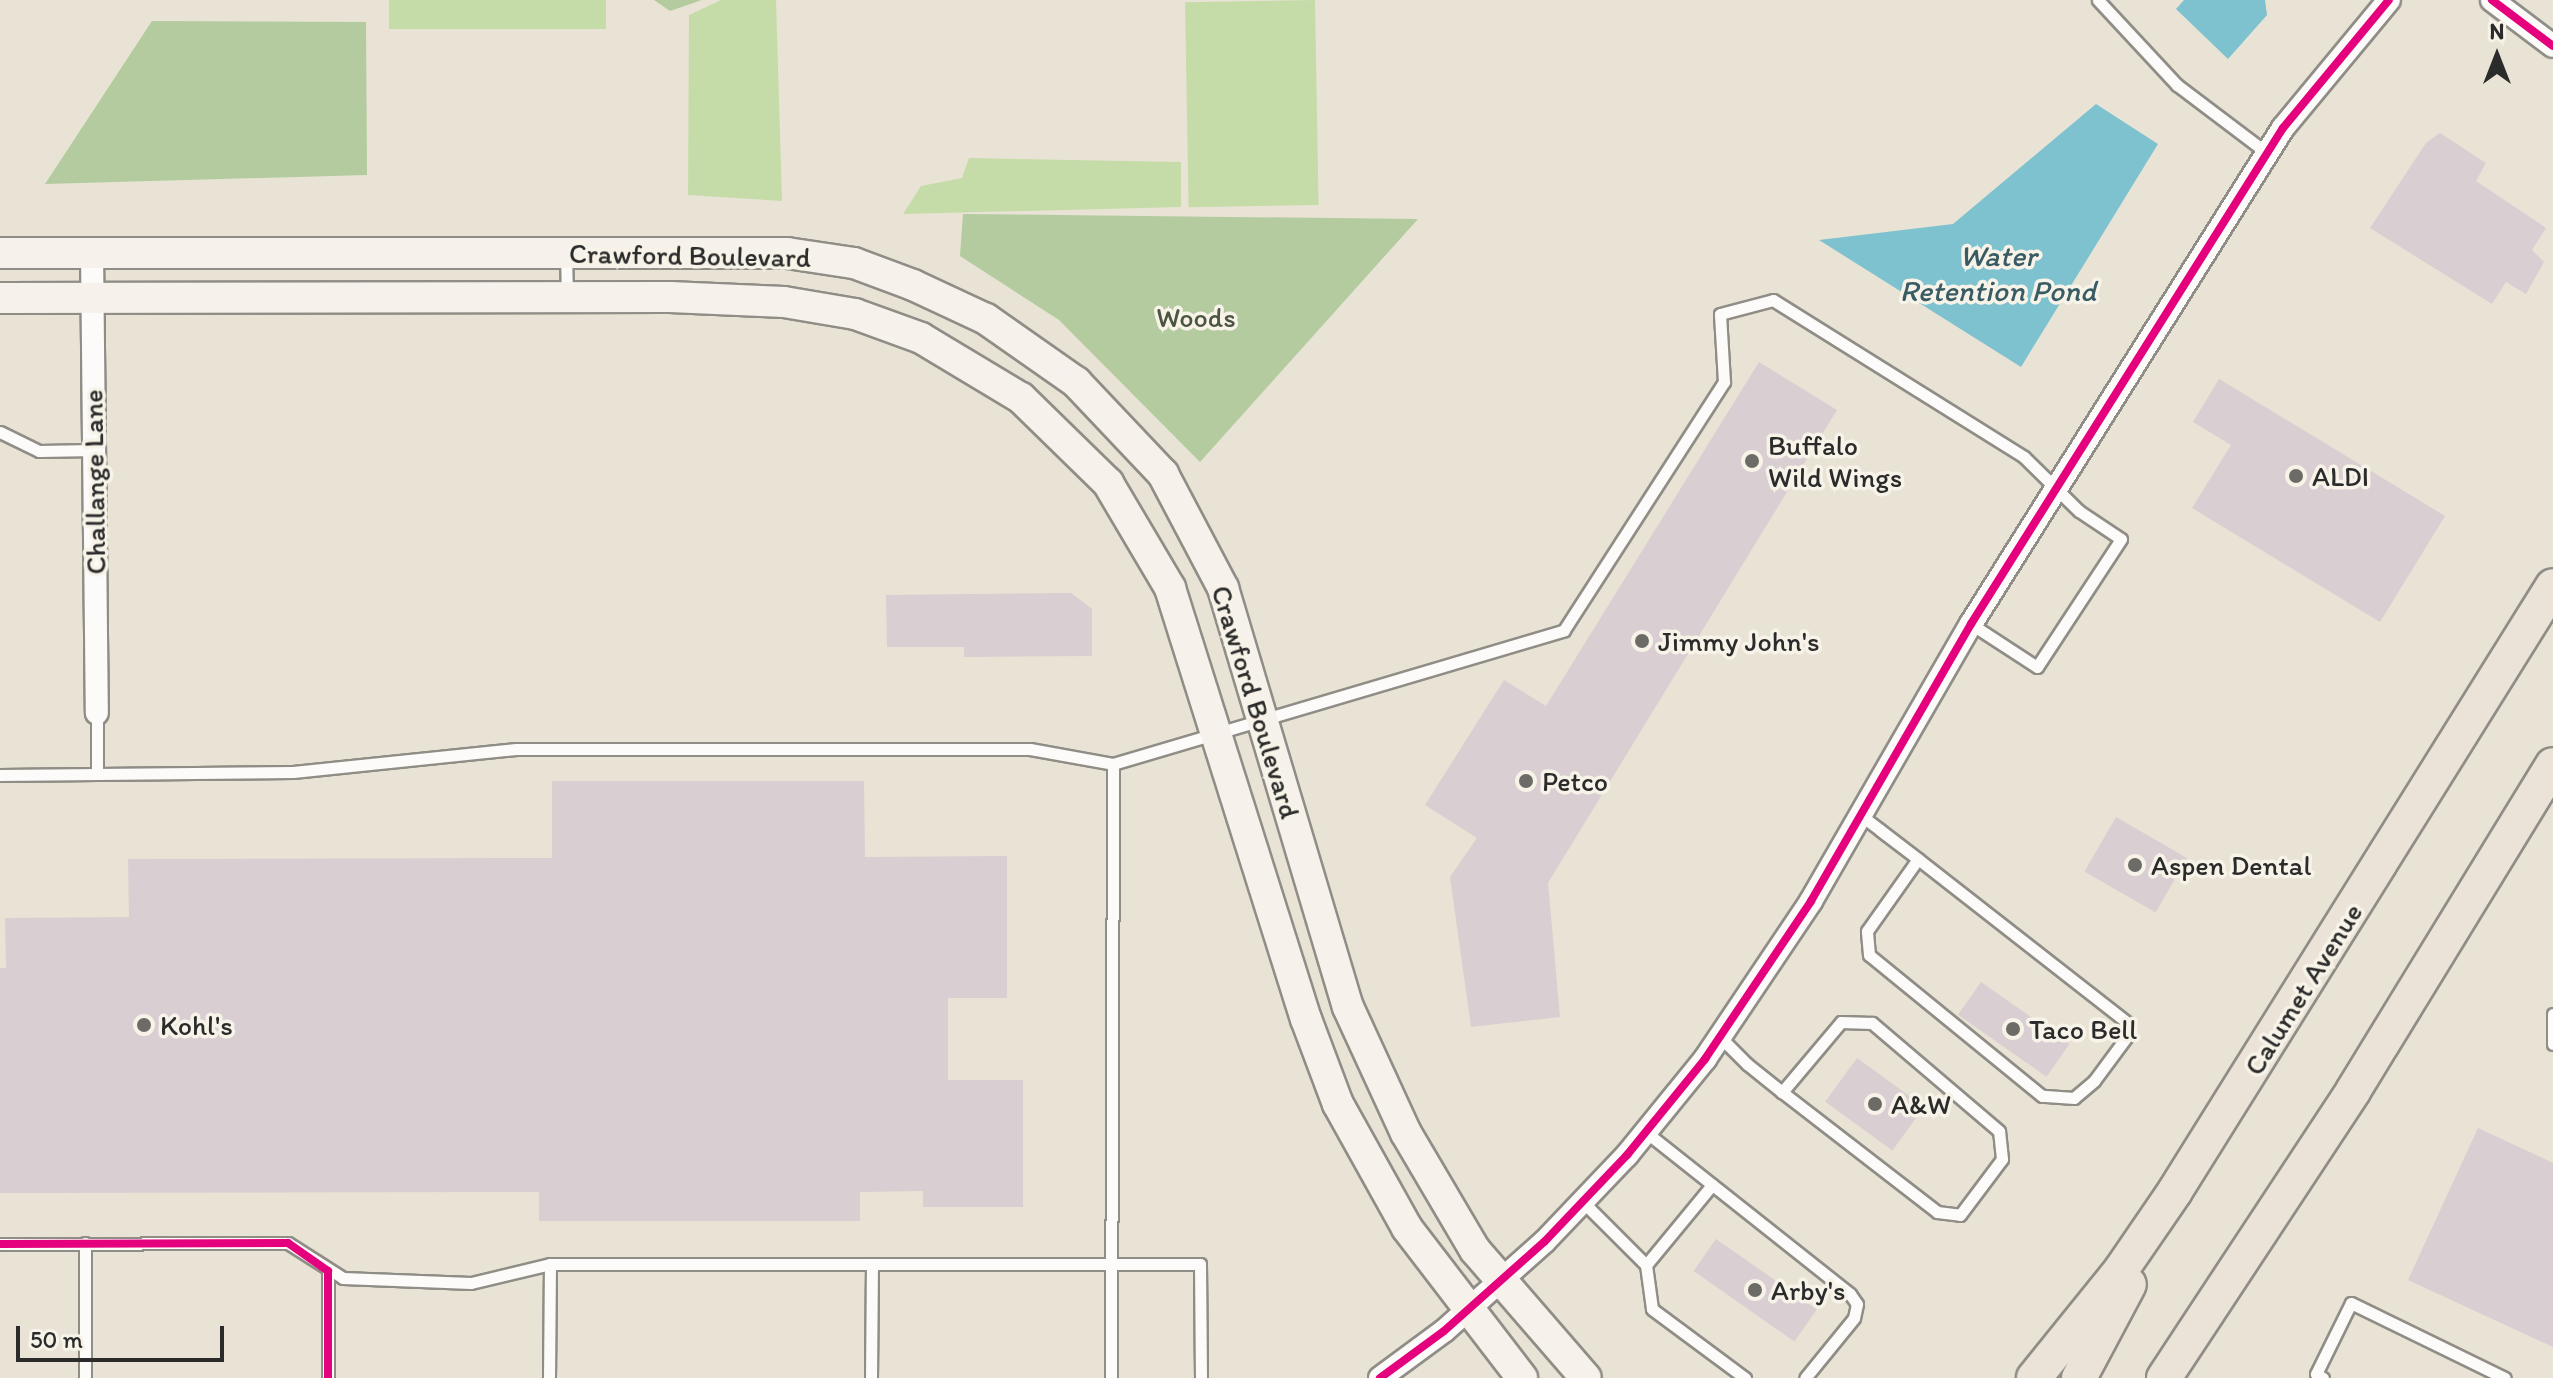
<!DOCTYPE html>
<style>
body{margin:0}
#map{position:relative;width:2553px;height:1378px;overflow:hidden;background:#e8e3d5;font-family:Itim,sans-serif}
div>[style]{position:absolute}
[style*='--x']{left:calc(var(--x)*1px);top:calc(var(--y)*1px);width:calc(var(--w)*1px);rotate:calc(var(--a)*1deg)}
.green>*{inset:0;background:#c6dca8;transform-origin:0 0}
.forest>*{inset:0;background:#b3cb9f}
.water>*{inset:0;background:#7ec2d0}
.building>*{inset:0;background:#d9ced1;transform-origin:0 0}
.roads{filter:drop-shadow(2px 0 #8f8d86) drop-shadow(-2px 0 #8f8d86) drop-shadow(0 2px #8f8d86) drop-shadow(0 -2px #8f8d86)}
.lane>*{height:11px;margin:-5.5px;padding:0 5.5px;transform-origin:5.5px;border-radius:5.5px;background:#fcfbf9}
.street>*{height:22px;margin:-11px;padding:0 11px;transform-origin:11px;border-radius:11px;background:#fcfbf9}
.secondary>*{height:30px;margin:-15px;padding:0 15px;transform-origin:15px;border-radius:15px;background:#f6f1eb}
.primary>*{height:34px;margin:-17px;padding:0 17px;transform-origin:17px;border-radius:17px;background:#ebe3d8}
.bus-1>*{height:8px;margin:-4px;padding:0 4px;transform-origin:4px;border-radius:4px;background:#e5007d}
.dots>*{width:22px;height:22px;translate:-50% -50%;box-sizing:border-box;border:4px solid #f7f3e8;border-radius:50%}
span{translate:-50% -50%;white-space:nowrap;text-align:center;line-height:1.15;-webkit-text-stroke:7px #f7f3e8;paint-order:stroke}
.street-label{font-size:28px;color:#2b2b2b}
.park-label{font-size:28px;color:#4b5641}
.poi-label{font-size:28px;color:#2b2b2b}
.left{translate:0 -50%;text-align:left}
.water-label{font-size:30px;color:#385b64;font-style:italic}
.north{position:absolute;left:2457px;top:16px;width:80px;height:80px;-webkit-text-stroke:6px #f7f3e8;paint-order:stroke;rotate:0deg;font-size:22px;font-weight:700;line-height:32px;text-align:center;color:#2b2b2b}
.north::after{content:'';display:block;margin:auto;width:28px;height:36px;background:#2b2b2b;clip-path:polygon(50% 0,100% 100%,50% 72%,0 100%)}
.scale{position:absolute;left:16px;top:1326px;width:208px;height:36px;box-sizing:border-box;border:4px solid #2b2b2b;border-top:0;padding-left:10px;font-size:24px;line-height:28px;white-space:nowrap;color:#2b2b2b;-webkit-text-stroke:6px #f7f3e8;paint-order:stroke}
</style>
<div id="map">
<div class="green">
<i style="left:389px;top:0;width:217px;height:29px"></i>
<i style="clip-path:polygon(721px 0,776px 0,782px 201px,688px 195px,689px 15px)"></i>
<i style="left:1315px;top:0;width:205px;height:130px;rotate:89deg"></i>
<i style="clip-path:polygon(969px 158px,1181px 162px,1181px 207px,903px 214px,921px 186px,962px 178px)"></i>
</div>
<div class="forest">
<i style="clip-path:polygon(654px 0,702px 0,670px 11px)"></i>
<i style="clip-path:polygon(152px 21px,366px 22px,367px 175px,45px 184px)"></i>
<i style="clip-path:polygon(963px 214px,1418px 219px,1200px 462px,1059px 320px,960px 256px)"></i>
</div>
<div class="water">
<i style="clip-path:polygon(2184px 0,2265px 0,2267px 15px,2228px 59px,2176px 9px)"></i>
<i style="clip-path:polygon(2096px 104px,2158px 144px,2021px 367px,1819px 240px,1953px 224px)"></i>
</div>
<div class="building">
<i style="clip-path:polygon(2440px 133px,2486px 163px,2476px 181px,2546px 228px,2532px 250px,2544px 262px,2526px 294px,2506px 282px,2492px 304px,2370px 228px,2426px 143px)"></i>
<i style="clip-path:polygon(1759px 362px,1837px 410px,1548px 883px,1560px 1017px,1471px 1027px,1450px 877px,1477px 838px,1425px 805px,1504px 680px,1546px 706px)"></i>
<i style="clip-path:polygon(2219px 379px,2445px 516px,2380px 622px,2192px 508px,2231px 445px,2193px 422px)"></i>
<i style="clip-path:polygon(1071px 593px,1092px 609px,1092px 656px,964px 657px,964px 647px,887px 647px,886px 595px)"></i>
<i style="clip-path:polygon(552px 781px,864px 781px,865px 857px,1007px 856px,1007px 998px,948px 998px,948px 1080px,1023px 1080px,1023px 1207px,923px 1207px,923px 1191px,860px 1192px,860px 1221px,539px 1221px,539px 1192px,0 1193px,0 968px,6px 968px,5px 918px,129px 917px,128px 859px,552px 858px)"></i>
<i style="left:2116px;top:817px;width:82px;height:63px;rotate:30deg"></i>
<i style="left:1981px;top:982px;width:108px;height:40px;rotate:35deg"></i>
<i style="left:1857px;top:1058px;width:83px;height:54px;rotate:36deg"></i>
<i style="clip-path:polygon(2478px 1128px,2553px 1163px,2553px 1347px,2408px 1280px)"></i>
<i style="left:1716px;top:1239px;width:123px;height:39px;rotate:35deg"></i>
</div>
<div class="roads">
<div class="lane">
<i style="--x:2098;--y:0;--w:116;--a:47.1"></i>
<i style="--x:2177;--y:85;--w:113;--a:37.1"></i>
<i style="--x:566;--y:253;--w:43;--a:88.7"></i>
<i style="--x:0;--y:432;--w:43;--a:26"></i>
<i style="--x:39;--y:451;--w:55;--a:-1"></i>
<i style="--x:97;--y:713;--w:61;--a:90"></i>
<i style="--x:0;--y:775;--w:293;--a:-0.6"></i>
<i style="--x:293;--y:772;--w:224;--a:-5.9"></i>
<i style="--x:516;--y:749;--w:514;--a:0"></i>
<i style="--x:1030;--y:749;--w:84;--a:10.2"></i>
<i style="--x:1113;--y:764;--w:470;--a:-16.5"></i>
<i style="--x:1564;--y:630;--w:295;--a:-57.2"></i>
<i style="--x:1724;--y:382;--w:68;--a:-93.4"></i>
<i style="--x:1720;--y:314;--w:55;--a:-14.8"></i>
<i style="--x:1773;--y:300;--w:296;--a:32"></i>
<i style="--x:2024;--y:457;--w:77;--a:44.5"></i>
<i style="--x:2079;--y:511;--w:50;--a:33.7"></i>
<i style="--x:2121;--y:539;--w:153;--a:123.3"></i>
<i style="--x:2037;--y:667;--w:79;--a:-146.9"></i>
<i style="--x:1863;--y:817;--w:21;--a:37"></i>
<i style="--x:1880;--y:830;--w:48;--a:37.3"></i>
<i style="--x:1918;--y:859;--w:268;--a:38"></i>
<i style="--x:2129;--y:1024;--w:11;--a:95"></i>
<i style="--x:2128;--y:1035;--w:57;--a:126.5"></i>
<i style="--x:2094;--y:1081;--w:26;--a:140"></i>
<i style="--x:2074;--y:1098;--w:32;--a:-176"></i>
<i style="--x:2042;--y:1096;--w:223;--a:-140.8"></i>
<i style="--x:1869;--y:955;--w:24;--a:-95"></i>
<i style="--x:1867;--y:931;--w:88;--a:-54.7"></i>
<i style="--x:2553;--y:1014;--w:30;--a:90"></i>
<i style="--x:1721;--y:1038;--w:37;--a:45"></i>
<i style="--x:1747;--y:1064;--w:45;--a:38.7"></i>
<i style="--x:1782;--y:1092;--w:196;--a:37.7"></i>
<i style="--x:1937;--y:1212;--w:23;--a:7"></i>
<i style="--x:1960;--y:1215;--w:70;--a:-53.1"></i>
<i style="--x:2002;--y:1159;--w:28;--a:-96"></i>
<i style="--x:1999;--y:1131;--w:167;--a:-139.6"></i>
<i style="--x:1872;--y:1023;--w:31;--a:-178"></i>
<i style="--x:1841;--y:1022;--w:92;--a:130.1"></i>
<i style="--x:1647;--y:1133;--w:259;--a:38.4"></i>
<i style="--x:1850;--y:1294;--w:12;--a:55"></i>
<i style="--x:1857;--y:1304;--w:14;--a:102"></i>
<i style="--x:1854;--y:1318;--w:77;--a:129.2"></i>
<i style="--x:1583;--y:1202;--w:89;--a:45"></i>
<i style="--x:1646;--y:1265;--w:44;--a:82.2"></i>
<i style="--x:1652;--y:1309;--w:116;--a:36.6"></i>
<i style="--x:85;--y:1243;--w:135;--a:90"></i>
<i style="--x:0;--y:1244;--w:288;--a:-0.2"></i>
<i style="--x:288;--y:1243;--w:65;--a:32.5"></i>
<i style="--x:343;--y:1278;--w:128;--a:2.2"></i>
<i style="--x:471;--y:1283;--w:81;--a:-13.5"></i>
<i style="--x:550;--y:1264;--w:650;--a:0"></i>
<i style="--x:1200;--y:1264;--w:114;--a:89.5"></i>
<i style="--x:1646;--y:1265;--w:104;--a:-50.5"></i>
<i style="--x:328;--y:1271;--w:107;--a:90"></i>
<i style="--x:549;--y:1378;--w:114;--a:-89.5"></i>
<i style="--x:871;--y:1378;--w:114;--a:-89.5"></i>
<i style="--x:1111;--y:1378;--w:614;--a:-89.81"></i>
<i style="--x:2323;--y:1378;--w:8;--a:-150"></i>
<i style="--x:2316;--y:1374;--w:79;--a:-63.8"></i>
<i style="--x:2351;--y:1303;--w:171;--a:26"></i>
</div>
<div class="street">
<i style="--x:2492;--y:0;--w:76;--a:37"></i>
<i style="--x:92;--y:251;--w:462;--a:89.4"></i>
<i style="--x:1380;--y:1378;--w:79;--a:-36.3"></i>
<i style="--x:1444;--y:1331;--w:135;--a:-41.7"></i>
<i style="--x:1545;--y:1241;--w:119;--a:-46.4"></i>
<i style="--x:1627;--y:1155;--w:124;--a:-50.9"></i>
<i style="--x:1705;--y:1059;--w:190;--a:-56.1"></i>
<i style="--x:1811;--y:901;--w:320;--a:-60"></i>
<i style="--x:1971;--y:624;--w:586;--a:-57.83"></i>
<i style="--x:2283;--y:128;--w:166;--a:-50.4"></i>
</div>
<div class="secondary">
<i style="--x:0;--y:253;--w:787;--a:0"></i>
<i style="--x:787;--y:253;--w:68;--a:8.5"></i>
<i style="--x:854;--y:263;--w:63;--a:20.4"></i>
<i style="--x:913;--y:285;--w:81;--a:25"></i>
<i style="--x:986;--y:319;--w:110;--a:35"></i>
<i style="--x:1076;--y:382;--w:127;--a:46.6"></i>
<i style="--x:1163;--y:474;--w:129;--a:62.2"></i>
<i style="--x:1223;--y:588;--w:437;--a:73.4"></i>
<i style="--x:1348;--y:1007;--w:139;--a:65.3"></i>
<i style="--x:1406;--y:1133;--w:136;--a:59.5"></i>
<i style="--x:1475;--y:1250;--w:169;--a:49.1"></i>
<i style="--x:0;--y:298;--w:670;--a:-0.09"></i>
<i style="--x:670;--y:297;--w:114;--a:2.5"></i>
<i style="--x:784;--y:302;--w:72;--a:9.6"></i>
<i style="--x:855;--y:314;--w:70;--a:20"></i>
<i style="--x:921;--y:338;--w:117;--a:31"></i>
<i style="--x:1021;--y:398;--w:122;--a:44.3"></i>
<i style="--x:1108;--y:483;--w:122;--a:59.4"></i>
<i style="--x:1170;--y:588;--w:452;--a:72.5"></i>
<i style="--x:1306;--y:1019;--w:91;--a:69.4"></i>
<i style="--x:1338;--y:1104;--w:142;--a:60.9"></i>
<i style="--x:1407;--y:1228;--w:189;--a:52.5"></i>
</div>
<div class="primary">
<i style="--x:2034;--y:1378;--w:139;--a:-51.1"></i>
<i style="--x:2121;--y:1270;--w:96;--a:-55.6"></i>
<i style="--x:2175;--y:1191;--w:713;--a:-58"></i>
<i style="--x:2079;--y:1378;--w:106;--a:-62"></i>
<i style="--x:2164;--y:1378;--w:344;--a:-56.6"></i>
<i style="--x:2353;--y:1091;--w:382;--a:-58.5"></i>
</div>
</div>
<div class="bus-1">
<i style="--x:2492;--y:0;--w:76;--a:37"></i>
<i style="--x:0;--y:1244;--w:288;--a:-0.2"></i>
<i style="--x:288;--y:1243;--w:49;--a:35"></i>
<i style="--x:328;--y:1271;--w:107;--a:90"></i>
<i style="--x:1380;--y:1378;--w:79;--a:-36.3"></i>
<i style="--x:1444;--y:1331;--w:135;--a:-41.7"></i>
<i style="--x:1545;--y:1241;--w:119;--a:-46.4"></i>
<i style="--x:1627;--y:1155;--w:124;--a:-50.9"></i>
<i style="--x:1705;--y:1059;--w:190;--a:-56.1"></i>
<i style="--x:1811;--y:901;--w:320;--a:-60"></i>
<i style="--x:1971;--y:624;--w:586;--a:-57.83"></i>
<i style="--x:2283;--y:128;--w:166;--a:-50.4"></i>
</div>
<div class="dots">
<i style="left:1752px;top:461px;background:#6d6b66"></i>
<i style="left:2296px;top:476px;background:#6d6b66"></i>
<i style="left:1642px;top:641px;background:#6d6b66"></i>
<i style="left:1526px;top:781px;background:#6d6b66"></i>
<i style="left:2135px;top:865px;background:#6d6b66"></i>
<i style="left:144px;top:1025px;background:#6d6b66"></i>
<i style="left:2013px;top:1029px;background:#6d6b66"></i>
<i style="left:1875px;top:1104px;background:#6d6b66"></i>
<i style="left:1755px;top:1290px;background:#6d6b66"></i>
</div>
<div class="street-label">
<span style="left:690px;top:255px;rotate:1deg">Crawford Boulevard</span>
<span style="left:94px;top:482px;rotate:-91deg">Challange Lane</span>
<span style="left:1256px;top:702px;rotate:73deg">Crawford Boulevard</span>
<span style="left:2303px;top:989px;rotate:-58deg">Calumet Avenue</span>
</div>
<div class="park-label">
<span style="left:1196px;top:317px">Woods</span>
</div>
<div class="poi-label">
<span class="left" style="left:1768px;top:461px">Buffalo<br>Wild Wings</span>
<span class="left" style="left:2312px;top:476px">ALDI</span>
<span class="left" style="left:1658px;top:641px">Jimmy John's</span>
<span class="left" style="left:1542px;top:781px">Petco</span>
<span class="left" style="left:2151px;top:865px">Aspen Dental</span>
<span class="left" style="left:160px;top:1025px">Kohl's</span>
<span class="left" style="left:2029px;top:1029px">Taco Bell</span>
<span class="left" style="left:1891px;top:1104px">A&amp;W</span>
<span class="left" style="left:1771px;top:1290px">Arby's</span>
</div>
<div class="water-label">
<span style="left:1998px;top:273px">Water<br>Retention Pond</span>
</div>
<div class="north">N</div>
<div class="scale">50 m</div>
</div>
